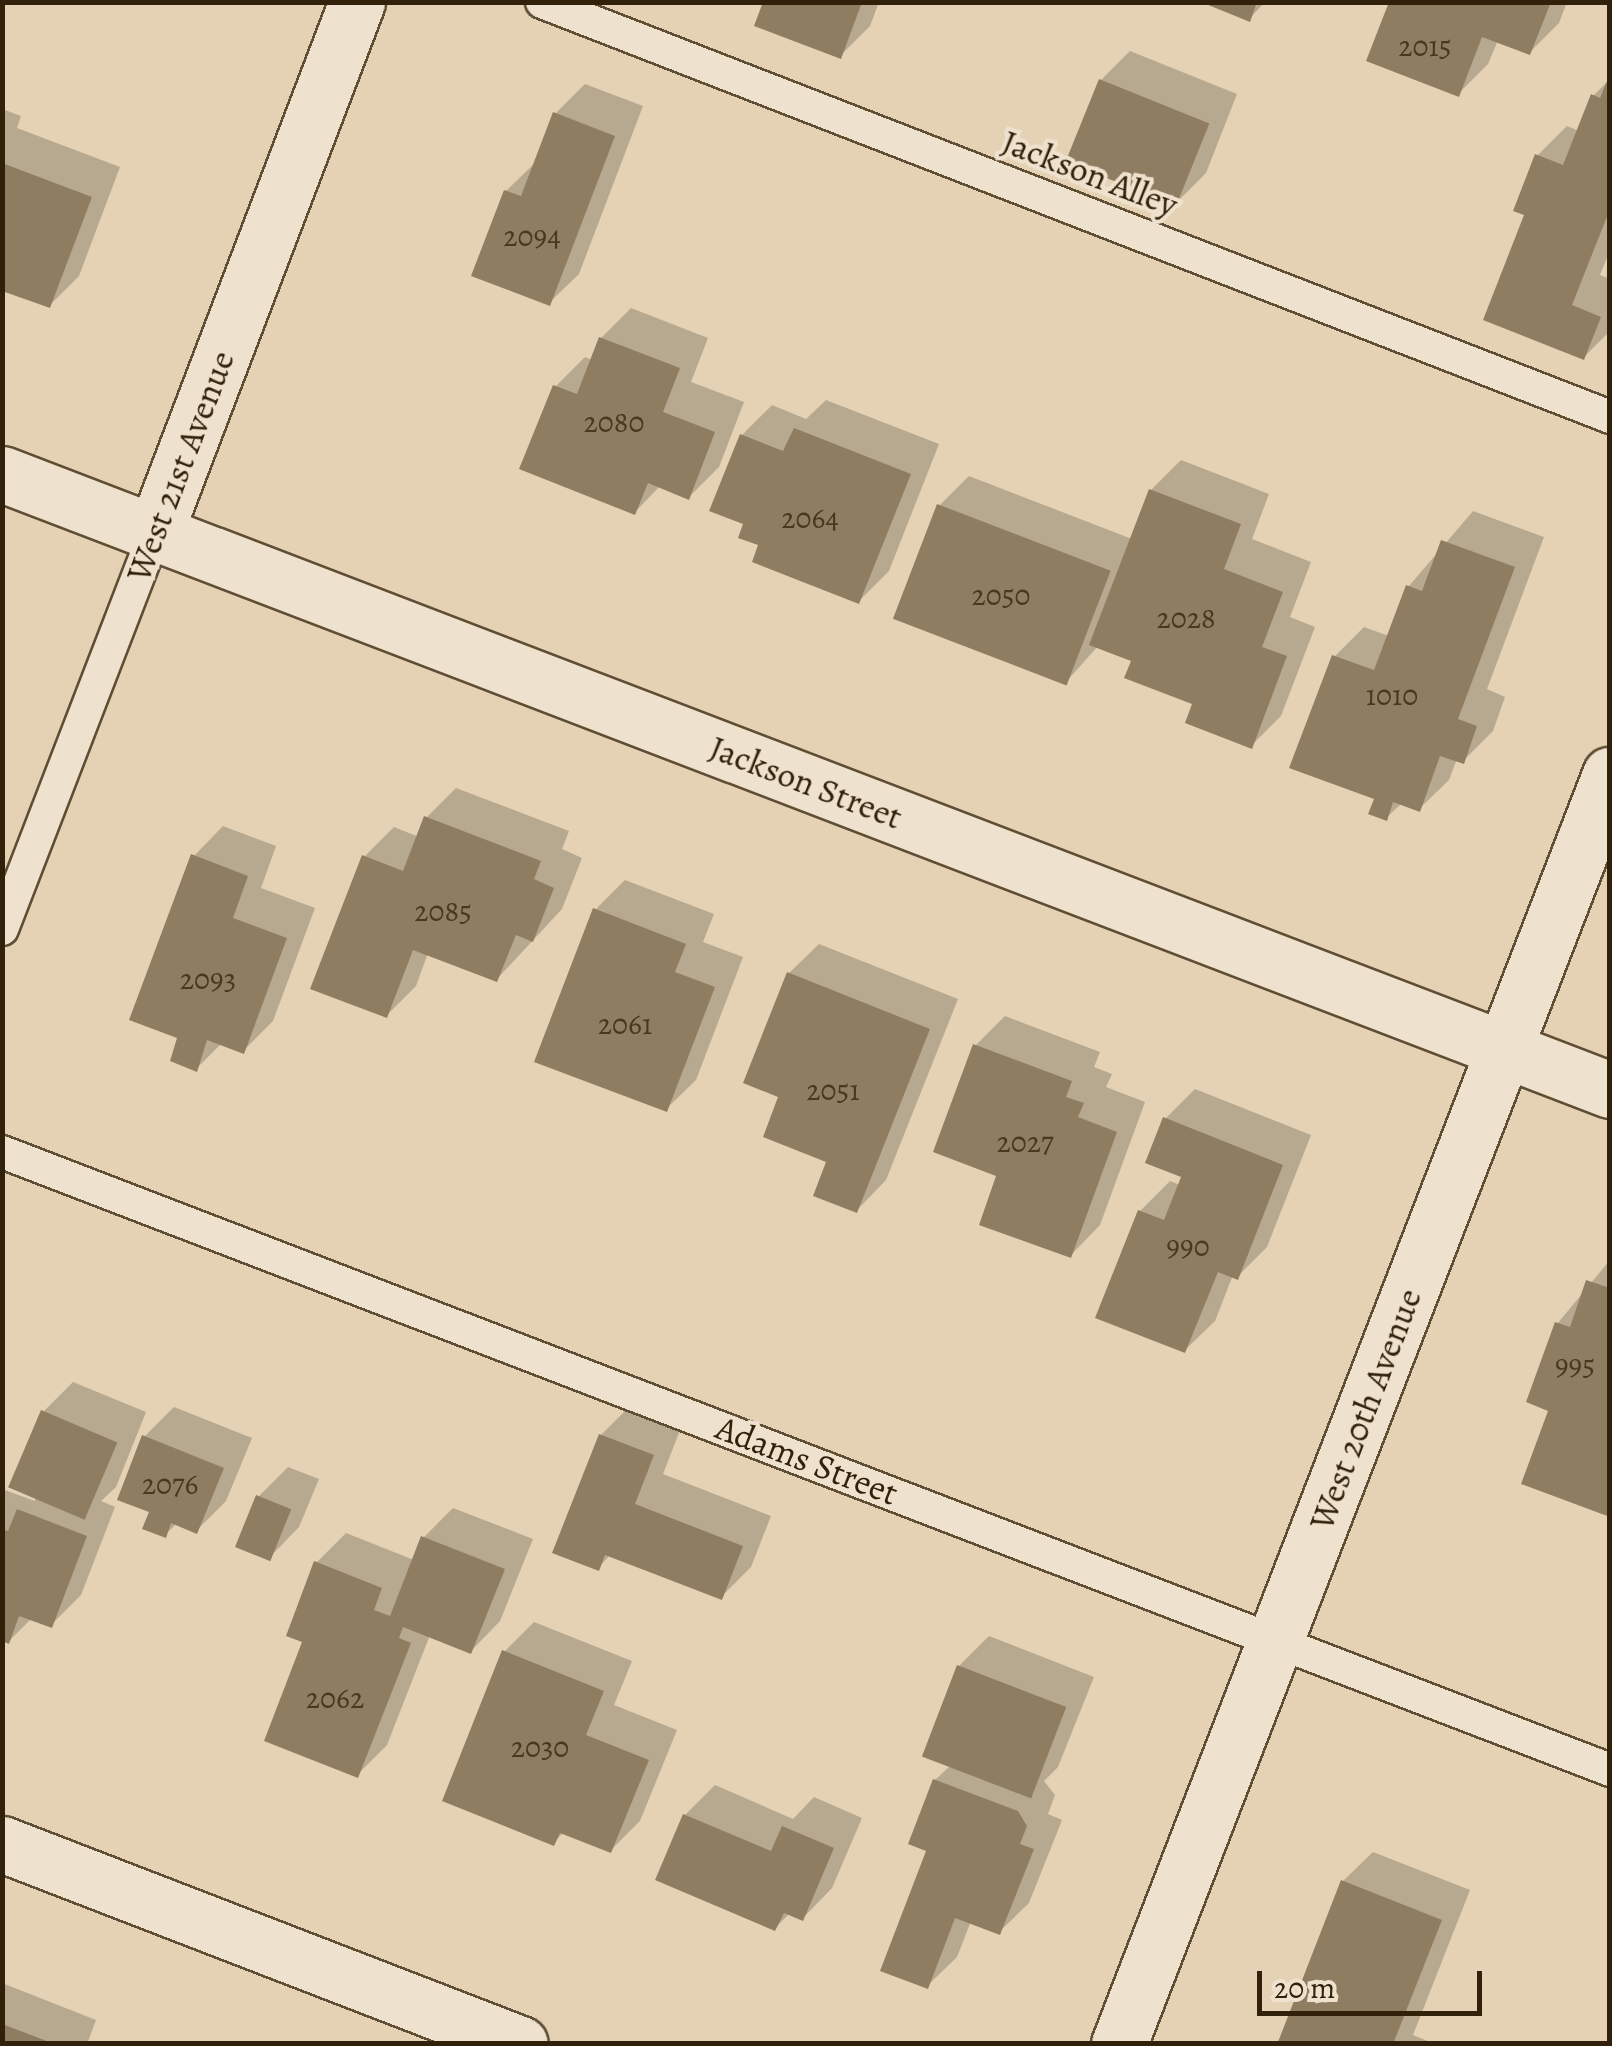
<!DOCTYPE html>
<style>
body{margin:0}
#map{position:relative;width:1612px;height:2046px;overflow:hidden;background:#e5d2b4;font-family:Alegreya,serif}
div>[style]{position:absolute}
[style*='--x']{left:calc(var(--x)*1px);top:calc(var(--y)*1px);width:calc(var(--w)*1px);rotate:calc(var(--a)*1deg)}
.shadow>*{inset:0;background:#0003}
.building>*{inset:0;background:#8f7d62;transform-origin:0 0}
.roads{filter:drop-shadow(2px 0 #5f4d34) drop-shadow(-2px 0 #5f4d34) drop-shadow(0 2px #5f4d34) drop-shadow(0 -2px #5f4d34)}
.lane>*{height:32px;margin:-16px;padding:0 16px;transform-origin:16px;border-radius:16px;background:#eee2ce}
.street>*{height:55px;margin:-27.5px;padding:0 27.5px;transform-origin:27.5px;border-radius:27.5px;background:#eee2ce}
span{translate:-50% -50%;white-space:nowrap;text-align:center;line-height:1.15;-webkit-text-stroke:8px #eee2ce;paint-order:stroke}
.number-label{font-size:30px;color:#493820}
.number-label span{-webkit-text-stroke-width:0}
.street-label{font-size:35px;color:#32210a}
.frame{position:absolute;inset:0;border:5px solid #32210a;pointer-events:none}
.scale{position:absolute;left:1257px;top:1971px;width:225px;height:45px;box-sizing:border-box;border:5px solid #32210a;border-top:0;padding-left:12px;font-size:30px;line-height:35px;white-space:nowrap;color:#32210a;-webkit-text-stroke:8px #eee2ce;paint-order:stroke}
</style>
<div id="map">
<div class="shadow">
<i style="clip-path:polygon(765px 2px,879px 2px,870px 26px,840px 56px)"></i>
<i style="clip-path:polygon(1207px 2px,1265px 2px,1249px 19px)"></i>
<i style="clip-path:polygon(1392px 2px,1567px 2px,1559px 23px,1530px 52px,1498px 40px,1488px 64px,1458px 94px)"></i>
<i style="clip-path:polygon(1130px 51px,1237px 94px,1206px 173px,1176px 203px,1101px 80px)"></i>
<i style="clip-path:polygon(1610px 79px,1610px 250px,1600px 275px,1610px 279px,1610px 331px,1584px 357px,1527px 214px,1537px 156px,1567px 126px,1579px 131px,1593px 96px)"></i>
<i style="clip-path:polygon(585px 84px,643px 106px,579px 274px,549px 303px,506px 191px,537px 161px,555px 114px)"></i>
<i style="clip-path:polygon(2px 109px,21px 116px,17px 128px,120px 167px,79px 276px,49px 306px,2px 288px)"></i>
<i style="clip-path:polygon(631px 308px,708px 338px,691px 382px,744px 402px,719px 467px,689px 497px,661px 485px,635px 512px,555px 387px,585px 357px,592px 360px,601px 338px)"></i>
<i style="clip-path:polygon(826px 400px,939px 444px,889px 571px,859px 601px,761px 544px,746px 523px,742px 435px,772px 405px,806px 419px)"></i>
<i style="clip-path:polygon(1181px 460px,1269px 494px,1252px 539px,1311px 562px,1290px 617px,1315px 627px,1281px 716px,1251px 746px,1134px 660px,1098px 646px,1066px 682px,939px 506px,969px 476px,1132px 539px,1151px 490px)"></i>
<i style="clip-path:polygon(1473px 511px,1544px 537px,1487px 689px,1505px 697px,1493px 731px,1463px 761px,1457px 759px,1449px 780px,1419px 809px,1402px 803px,1386px 818px,1334px 657px,1364px 627px,1389px 636px,1409px 586px)"></i>
<i style="clip-path:polygon(456px 788px,569px 831px,562px 849px,582px 858px,562px 909px,497px 979px,428px 953px,416px 986px,386px 1016px,364px 857px,394px 827px,419px 837px,426px 818px)"></i>
<i style="clip-path:polygon(223px 826px,276px 846px,261px 888px,315px 908px,273px 1021px,243px 1051px,222px 1043px,196px 1069px,194px 856px)"></i>
<i style="clip-path:polygon(625px 880px,714px 914px,703px 942px,743px 957px,696px 1080px,666px 1109px,595px 910px)"></i>
<i style="clip-path:polygon(819px 944px,958px 999px,886px 1180px,857px 1210px,829px 1160px,781px 1095px,789px 973px)"></i>
<i style="clip-path:polygon(1005px 1016px,1100px 1052px,1094px 1067px,1112px 1074px,1106px 1087px,1145px 1102px,1100px 1225px,1071px 1255px,1000px 1174px,975px 1046px)"></i>
<i style="clip-path:polygon(1195px 1089px,1311px 1135px,1267px 1247px,1237px 1277px,1233px 1275px,1215px 1321px,1185px 1350px,1140px 1211px,1170px 1181px,1180px 1185px,1184px 1175px,1165px 1119px)"></i>
<i style="clip-path:polygon(1610px 1260px,1610px 1514px,1557px 1324px)"></i>
<i style="clip-path:polygon(73px 1382px,146px 1412px,116px 1487px,101px 1501px,115px 1507px,81px 1595px,51px 1625px,32px 1618px,9px 1641px,2px 1638px,2px 1489px,35px 1501px,43px 1412px)"></i>
<i style="clip-path:polygon(631px 1405px,682px 1425px,663px 1474px,771px 1516px,751px 1567px,721px 1597px,611px 1554px,598px 1568px,601px 1435px)"></i>
<i style="clip-path:polygon(174px 1407px,252px 1438px,226px 1501px,196px 1531px,177px 1523px,165px 1535px,152px 1511px,144px 1437px)"></i>
<i style="clip-path:polygon(288px 1467px,319px 1479px,299px 1527px,270px 1557px,258px 1497px)"></i>
<i style="clip-path:polygon(453px 1508px,533px 1539px,500px 1621px,471px 1651px,430px 1635px,387px 1745px,357px 1775px,305px 1641px,316px 1563px,346px 1533px,414px 1560px,423px 1538px)"></i>
<i style="clip-path:polygon(534px 1622px,632px 1661px,614px 1705px,677px 1730px,640px 1821px,611px 1850px,564px 1832px,553px 1843px,504px 1652px)"></i>
<i style="clip-path:polygon(989px 1636px,1094px 1677px,1058px 1767px,1044px 1781px,1055px 1795px,1048px 1814px,1062px 1820px,1029px 1903px,999px 1932px,971px 1921px,957px 1957px,927px 1986px,929px 1849px,935px 1780px,950px 1766px,959px 1666px)"></i>
<i style="clip-path:polygon(715px 1785px,793px 1819px,814px 1797px,862px 1818px,832px 1888px,803px 1918px,790px 1913px,775px 1928px,685px 1815px)"></i>
<i style="clip-path:polygon(1373px 1852px,1470px 1890px,1413px 2035px,1435px 2044px,1289px 2044px,1343px 1881px)"></i>
<i style="clip-path:polygon(2px 1983px,96px 2020px,87px 2044px,2px 2044px)"></i>
</div>
<div class="building">
<i style="clip-path:polygon(763px 2px,862px 2px,841px 59px,754px 26px)"></i>
<i style="clip-path:polygon(1201px 2px,1257px 2px,1250px 22px)"></i>
<i style="clip-path:polygon(1389px 2px,1551px 2px,1530px 55px,1482px 37px,1459px 97px,1366px 61px)"></i>
<i style="clip-path:polygon(1610px 74px,1610px 209px,1572px 305px,1601px 317px,1584px 360px,1483px 320px,1524px 215px,1513px 211px,1535px 154px,1563px 165px,1591px 94px,1600px 98px)"></i>
<i style="left:1099px;top:79px;width:119px;height:89px;rotate:22deg"></i>
<i style="clip-path:polygon(553px 112px,615px 136px,550px 306px,471px 276px,504px 190px,521px 196px)"></i>
<i style="clip-path:polygon(2px 163px,92px 197px,50px 308px,2px 291px)"></i>
<i style="clip-path:polygon(599px 337px,680px 368px,663px 412px,715px 432px,689px 500px,648px 483px,635px 515px,519px 469px,553px 385px,577px 394px)"></i>
<i style="clip-path:polygon(794px 428px,911px 474px,859px 604px,752px 562px,758px 545px,738px 538px,743px 524px,709px 511px,740px 434px,783px 451px)"></i>
<i style="clip-path:polygon(1149px 489px,1241px 524px,1224px 569px,1283px 592px,1262px 647px,1287px 656px,1252px 749px,1185px 723px,1192px 704px,1124px 678px,1131px 661px,1089px 645px)"></i>
<i style="left:937px;top:504px;width:186px;height:123px;rotate:21deg"></i>
<i style="clip-path:polygon(1441px 540px,1515px 567px,1458px 719px,1477px 726px,1464px 764px,1440px 756px,1420px 812px,1393px 802px,1387px 821px,1368px 814px,1374px 799px,1289px 768px,1332px 655px,1374px 670px,1406px 585px,1422px 591px)"></i>
<i style="clip-path:polygon(424px 816px,541px 861px,534px 879px,554px 888px,533px 942px,516px 935px,497px 982px,413px 950px,387px 1018px,310px 989px,362px 855px,403px 871px)"></i>
<i style="clip-path:polygon(191px 854px,248px 876px,233px 918px,287px 938px,244px 1054px,207px 1040px,197px 1072px,170px 1061px,177px 1038px,129px 1020px)"></i>
<i style="clip-path:polygon(593px 908px,686px 944px,675px 972px,715px 987px,667px 1112px,534px 1062px)"></i>
<i style="clip-path:polygon(787px 972px,930px 1029px,857px 1213px,813px 1196px,826px 1162px,763px 1137px,778px 1097px,743px 1083px)"></i>
<i style="clip-path:polygon(973px 1044px,1072px 1081px,1066px 1097px,1084px 1103px,1078px 1117px,1117px 1132px,1071px 1258px,979px 1225px,996px 1176px,933px 1152px)"></i>
<i style="clip-path:polygon(1163px 1117px,1283px 1165px,1238px 1280px,1218px 1272px,1185px 1353px,1095px 1318px,1138px 1210px,1164px 1220px,1181px 1177px,1145px 1163px)"></i>
<i style="clip-path:polygon(1586px 1280px,1610px 1288px,1610px 1517px,1521px 1484px,1548px 1411px,1526px 1402px,1555px 1322px,1570px 1327px)"></i>
<i style="left:41px;top:1410px;width:83px;height:84px;rotate:23deg"></i>
<i style="clip-path:polygon(599px 1434px,654px 1455px,635px 1504px,743px 1546px,722px 1600px,605px 1555px,599px 1571px,552px 1553px)"></i>
<i style="clip-path:polygon(142px 1435px,224px 1468px,197px 1534px,171px 1523px,166px 1538px,142px 1529px,149px 1512px,117px 1500px)"></i>
<i style="left:256px;top:1495px;width:38px;height:56px;rotate:22deg"></i>
<i style="clip-path:polygon(17px 1509px,87px 1536px,52px 1628px,19px 1616px,9px 1644px,2px 1641px,2px 1529px,8px 1531px)"></i>
<i style="clip-path:polygon(421px 1536px,505px 1569px,471px 1654px,403px 1627px,399px 1638px,411px 1643px,358px 1778px,264px 1741px,302px 1642px,286px 1636px,314px 1561px,382px 1588px,374px 1610px,390px 1616px)"></i>
<i style="clip-path:polygon(502px 1650px,604px 1691px,586px 1735px,649px 1760px,611px 1853px,560px 1833px,554px 1846px,442px 1801px)"></i>
<i style="left:957px;top:1665px;width:117px;height:98px;rotate:21deg"></i>
<i style="clip-path:polygon(933px 1779px,1018px 1811px,1027px 1826px,1020px 1844px,1034px 1849px,1000px 1935px,955px 1918px,928px 1989px,880px 1971px,926px 1851px,908px 1844px)"></i>
<i style="clip-path:polygon(683px 1814px,771px 1851px,782px 1826px,834px 1848px,803px 1921px,784px 1913px,775px 1931px,655px 1880px)"></i>
<i style="clip-path:polygon(1341px 1880px,1442px 1920px,1393px 2044px,1282px 2044px,1278px 2042px)"></i>
<i style="clip-path:polygon(2px 2024px,52px 2043px,52px 2044px,2px 2044px)"></i>
</div>
<div class="roads">
<div class="lane">
<i style="--x:542;--y:2;--w:1146;--a:21.23"></i>
<i style="--x:2;--y:929;--w:425;--a:-68.9"></i>
<i style="--x:2;--y:1152;--w:1723;--a:21.02"></i>
</div>
<div class="street">
<i style="--x:2;--y:474;--w:1722;--a:20.96"></i>
<i style="--x:155;--y:532;--w:567;--a:-69.14"></i>
<i style="--x:2;--y:1844;--w:555;--a:21.11"></i>
<i style="--x:1119;--y:2044;--w:1361;--a:-68.85"></i>
</div>
</div>
<div class="number-label">
<span style="left:1425px;top:46px">2015</span>
<span style="left:532px;top:236px">2094</span>
<span style="left:614px;top:422px">2080</span>
<span style="left:810px;top:518px">2064</span>
<span style="left:1001px;top:595px">2050</span>
<span style="left:1186px;top:618px">2028</span>
<span style="left:1392px;top:695px">1010</span>
<span style="left:443px;top:911px">2085</span>
<span style="left:208px;top:979px">2093</span>
<span style="left:625px;top:1024px">2061</span>
<span style="left:833px;top:1090px">2051</span>
<span style="left:1025px;top:1142px">2027</span>
<span style="left:1188px;top:1246px">990</span>
<span style="left:1575px;top:1365px">995</span>
<span style="left:170px;top:1484px">2076</span>
<span style="left:335px;top:1698px">2062</span>
<span style="left:540px;top:1747px">2030</span>
</div>
<div class="street-label">
<span style="left:1090px;top:173px;rotate:21deg">Jackson Alley</span>
<span style="left:180px;top:466px;rotate:-69deg">West 21st Avenue</span>
<span style="left:806px;top:782px;rotate:21deg">Jackson Street</span>
<span style="left:1365px;top:1409px;rotate:-69deg">West 20th Avenue</span>
<span style="left:807px;top:1460px;rotate:21deg">Adams Street</span>
</div>
<div class="frame"></div>
<div class="scale">20 m</div>
</div>
